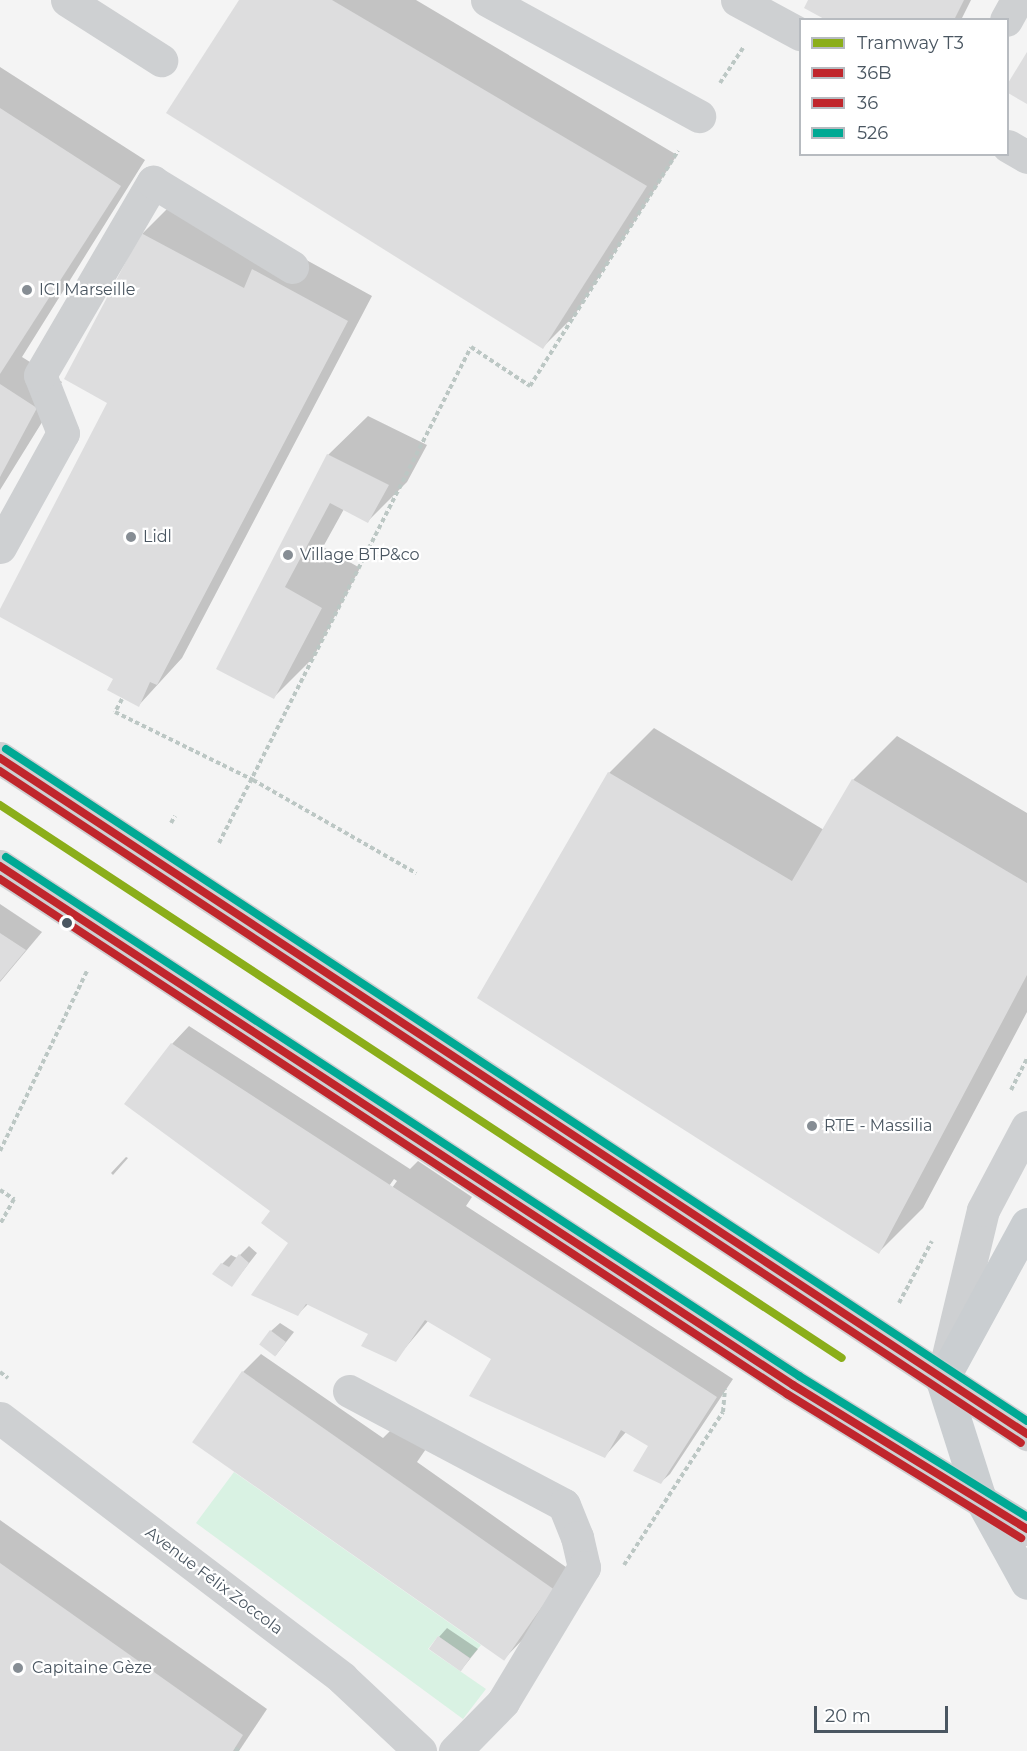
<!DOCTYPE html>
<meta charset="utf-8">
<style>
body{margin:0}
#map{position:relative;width:1027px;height:1751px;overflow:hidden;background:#f4f4f4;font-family:Montserrat,sans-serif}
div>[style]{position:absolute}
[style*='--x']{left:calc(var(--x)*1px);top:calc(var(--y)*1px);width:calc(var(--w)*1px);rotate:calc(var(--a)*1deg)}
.green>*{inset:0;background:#d9f2e3}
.shadow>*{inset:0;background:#0003}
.building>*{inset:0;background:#ddddde;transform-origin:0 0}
.path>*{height:4px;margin-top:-2px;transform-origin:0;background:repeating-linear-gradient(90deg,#bcc7c4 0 4.5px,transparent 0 7.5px)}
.minor>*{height:33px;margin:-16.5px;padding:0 16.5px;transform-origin:16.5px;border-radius:16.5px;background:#ced0d2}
.major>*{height:33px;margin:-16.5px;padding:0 16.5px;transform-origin:16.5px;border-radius:16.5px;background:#caced1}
.bus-1>*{height:8px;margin:-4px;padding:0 4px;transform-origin:4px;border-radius:4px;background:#c0262c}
.bus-2>*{height:8px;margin:-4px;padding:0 4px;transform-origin:4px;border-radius:4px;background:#c0262c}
.bus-3>*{height:8px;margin:-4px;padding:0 4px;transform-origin:4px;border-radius:4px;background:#00a994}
.tram-1>*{height:8px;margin:-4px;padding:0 4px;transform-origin:4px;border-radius:4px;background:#8bae1a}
.dots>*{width:16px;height:16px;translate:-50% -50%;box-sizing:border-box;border:3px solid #fff;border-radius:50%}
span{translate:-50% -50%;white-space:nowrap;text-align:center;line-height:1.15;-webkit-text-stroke:4.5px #fff;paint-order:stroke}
.poi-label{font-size:16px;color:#4a5661}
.left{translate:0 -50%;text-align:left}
.street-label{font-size:16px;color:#4a5661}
.legend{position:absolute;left:799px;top:18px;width:210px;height:138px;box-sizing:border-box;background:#fff;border:2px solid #b7bbc0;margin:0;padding:8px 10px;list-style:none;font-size:18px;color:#4a5661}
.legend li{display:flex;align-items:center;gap:12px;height:30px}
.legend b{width:30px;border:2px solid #b7bbc0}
.scale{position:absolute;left:814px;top:1706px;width:134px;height:27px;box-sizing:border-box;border:3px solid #4a5661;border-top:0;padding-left:8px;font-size:18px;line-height:21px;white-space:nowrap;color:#4a5661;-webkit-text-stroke:4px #fff;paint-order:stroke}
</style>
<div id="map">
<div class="green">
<i style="clip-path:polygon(234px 1472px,481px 1645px,470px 1658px,438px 1636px,428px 1649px,486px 1689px,463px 1719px,196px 1523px)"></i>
</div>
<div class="shadow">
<i style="clip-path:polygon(241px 0,416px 0,677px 155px,574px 316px,543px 347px)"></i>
<i style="clip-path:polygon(810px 0,971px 0,961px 20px,829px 20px)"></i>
<i style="clip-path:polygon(0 67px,145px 160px,22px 357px,62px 382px,40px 416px,44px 419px,0 490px)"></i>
<i style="clip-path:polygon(167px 209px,279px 245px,372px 296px,182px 658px,139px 705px,115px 679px,0 612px,109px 403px,142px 234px)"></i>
<i style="clip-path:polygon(368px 416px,427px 445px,407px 482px,368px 521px,344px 509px,323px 547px,360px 568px,313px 658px,274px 697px,218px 668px,328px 455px)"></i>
<i style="clip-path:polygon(654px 728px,824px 830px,853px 780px,897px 736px,1027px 813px,1027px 1012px,923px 1208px,879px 1252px,479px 998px,609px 773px)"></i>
<i style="clip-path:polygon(0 904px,42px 932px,0 982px)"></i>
<i style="clip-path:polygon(evenodd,189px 1026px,410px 1169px,418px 1161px,472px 1197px,466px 1206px,733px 1379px,670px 1474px,661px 1482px,650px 1446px,626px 1432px,605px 1456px,493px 1359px,428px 1321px,395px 1360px,378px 1325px,308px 1304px,298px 1314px,290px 1243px,172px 1044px,189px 1026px,394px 1179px,397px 1181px,322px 1286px,320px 1283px,394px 1179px)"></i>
<i style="clip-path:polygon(126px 1157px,128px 1158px,113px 1175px,111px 1173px)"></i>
<i style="clip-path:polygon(249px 1246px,257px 1253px,232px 1285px,222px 1264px,231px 1255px,237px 1258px)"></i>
<i style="clip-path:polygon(280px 1323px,294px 1332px,276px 1355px,271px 1331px)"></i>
<i style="clip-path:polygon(261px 1354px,383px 1438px,397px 1424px,428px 1446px,417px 1462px,573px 1572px,535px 1627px,504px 1659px,243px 1372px)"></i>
<i style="clip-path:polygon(0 1520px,267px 1709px,239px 1751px,0 1751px)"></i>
<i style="clip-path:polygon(447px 1628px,478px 1649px,461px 1670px,439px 1637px)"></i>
</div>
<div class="building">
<i style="clip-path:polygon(239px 0,332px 0,647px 186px,543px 349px,166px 113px)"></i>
<i style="clip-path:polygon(808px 0,964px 0,954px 20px,826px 20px,804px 8px)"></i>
<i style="clip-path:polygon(1027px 52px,1027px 104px,1008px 93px,1008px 83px)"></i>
<i style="clip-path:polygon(0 108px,121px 186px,0 374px)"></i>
<i style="clip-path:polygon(141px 233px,244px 288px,252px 269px,348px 321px,157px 685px,150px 682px,139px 707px,107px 690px,113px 679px,0 617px,0 609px,107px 403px,64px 379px)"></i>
<i style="clip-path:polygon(0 384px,37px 408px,0 477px)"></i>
<i style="clip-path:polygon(327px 454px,389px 485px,368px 523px,330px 503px,285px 587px,322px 608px,274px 699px,216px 669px)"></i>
<i style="clip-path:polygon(608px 772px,792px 881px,852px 779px,1027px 883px,1027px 975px,879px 1254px,477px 998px)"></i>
<i style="clip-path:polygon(0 933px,26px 950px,0 981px)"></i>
<i style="clip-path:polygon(171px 1043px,717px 1397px,661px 1484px,633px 1471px,648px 1446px,621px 1430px,605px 1458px,469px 1396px,491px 1359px,425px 1320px,396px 1362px,361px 1346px,368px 1334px,306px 1304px,298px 1316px,251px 1295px,288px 1243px,261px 1223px,270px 1211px,124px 1104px)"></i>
<i style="clip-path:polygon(239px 1254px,249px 1263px,232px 1287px,212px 1274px,221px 1263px,229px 1267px)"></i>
<i style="left:270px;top:1330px;width:20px;height:18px;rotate:37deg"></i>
<i style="left:242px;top:1371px;width:381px;height:87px;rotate:35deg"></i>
<i style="clip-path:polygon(0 1563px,243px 1735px,233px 1751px,0 1751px)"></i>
<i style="left:438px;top:1636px;width:39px;height:16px;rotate:35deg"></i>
</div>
<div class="path">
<i style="--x:720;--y:83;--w:42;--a:-56.7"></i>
<i style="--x:122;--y:699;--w:15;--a:118"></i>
<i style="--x:115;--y:712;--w:154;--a:26.2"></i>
<i style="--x:253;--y:780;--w:188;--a:29.7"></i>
<i style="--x:171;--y:823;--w:8;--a:-60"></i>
<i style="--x:219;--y:843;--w:556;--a:-63.07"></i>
<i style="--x:471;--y:347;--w:71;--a:33.5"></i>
<i style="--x:530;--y:386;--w:278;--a:-57.8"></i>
<i style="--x:1011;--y:1090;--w:35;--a:-63"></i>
<i style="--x:0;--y:1151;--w:200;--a:-64.2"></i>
<i style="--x:0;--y:1190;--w:17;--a:33"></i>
<i style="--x:14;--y:1199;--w:29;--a:119"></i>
<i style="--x:899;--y:1303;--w:70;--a:-62"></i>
<i style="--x:0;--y:1372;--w:10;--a:37"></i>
<i style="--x:624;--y:1565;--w:182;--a:-57.1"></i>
<i style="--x:723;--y:1412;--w:23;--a:-85"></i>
<i style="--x:235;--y:1748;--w:5;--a:37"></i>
</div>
<div class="minor">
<i style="--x:67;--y:0;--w:112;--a:32.6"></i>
<i style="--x:487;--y:0;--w:242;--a:28.7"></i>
<i style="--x:737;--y:0;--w:72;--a:28.4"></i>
<i style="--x:1006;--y:20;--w:23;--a:-61"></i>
<i style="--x:1008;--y:146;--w:22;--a:30"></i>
<i style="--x:0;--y:547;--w:130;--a:-61.1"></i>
<i style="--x:63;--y:433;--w:62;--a:-111.6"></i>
<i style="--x:40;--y:375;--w:224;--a:-59.7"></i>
<i style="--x:153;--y:182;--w:163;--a:31.4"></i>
<i style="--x:0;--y:758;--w:1230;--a:33.35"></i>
<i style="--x:0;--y:866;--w:948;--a:33.2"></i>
<i style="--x:793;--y:1385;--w:275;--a:31.6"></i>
<i style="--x:946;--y:1364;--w:158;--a:-76.5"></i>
<i style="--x:983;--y:1210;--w:94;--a:-62.1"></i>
<i style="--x:349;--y:1391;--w:243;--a:27.9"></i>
<i style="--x:564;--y:1505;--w:35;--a:68"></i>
<i style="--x:577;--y:1537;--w:31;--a:77"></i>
<i style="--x:584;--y:1567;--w:157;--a:121"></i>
<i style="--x:503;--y:1702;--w:69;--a:134.4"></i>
<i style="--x:0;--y:1418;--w:430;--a:37.2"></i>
<i style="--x:342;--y:1678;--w:107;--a:43.1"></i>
</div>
<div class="major">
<i style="--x:1027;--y:1224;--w:178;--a:118.6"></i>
<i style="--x:942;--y:1380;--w:122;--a:72.3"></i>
<i style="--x:979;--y:1496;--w:99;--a:61.1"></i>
</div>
<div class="bus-1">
<i style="--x:0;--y:758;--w:1230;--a:33.35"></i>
<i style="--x:0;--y:866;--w:948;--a:33.2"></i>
<i style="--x:793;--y:1385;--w:275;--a:31.6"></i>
</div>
<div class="bus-2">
<i style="--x:0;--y:771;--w:1222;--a:33.35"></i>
<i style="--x:0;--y:879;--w:941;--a:33.2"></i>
<i style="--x:787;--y:1394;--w:275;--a:31.6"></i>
</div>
<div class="bus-3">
<i style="--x:6;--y:749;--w:1222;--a:33.35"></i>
<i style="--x:6;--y:857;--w:948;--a:33.2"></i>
<i style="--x:799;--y:1376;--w:268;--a:31.7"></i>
</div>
<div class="tram-1">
<i style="--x:0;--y:805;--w:1007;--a:33.3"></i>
</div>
<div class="dots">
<i style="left:27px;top:290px;background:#868d94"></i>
<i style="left:131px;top:537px;background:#868d94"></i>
<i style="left:288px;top:555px;background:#868d94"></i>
<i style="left:67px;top:923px;background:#4a5661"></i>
<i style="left:812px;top:1126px;background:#868d94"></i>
<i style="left:18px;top:1668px;background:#868d94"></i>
</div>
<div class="poi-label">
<span class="left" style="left:39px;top:290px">ICI Marseille</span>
<span class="left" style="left:143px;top:537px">Lidl</span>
<span class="left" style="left:300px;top:555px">Village BTP&amp;co</span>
<span class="left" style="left:824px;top:1126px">RTE - Massilia</span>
<span class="left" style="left:32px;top:1668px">Capitaine Gèze</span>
</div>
<div class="street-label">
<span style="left:214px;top:1581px;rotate:37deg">Avenue Félix Zoccola</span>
</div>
<ul class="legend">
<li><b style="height:8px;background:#8bae1a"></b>Tramway T3</li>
<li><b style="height:8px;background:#c0262c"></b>36B</li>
<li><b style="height:8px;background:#c0262c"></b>36</li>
<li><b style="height:8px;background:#00a994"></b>526</li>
</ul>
<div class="scale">20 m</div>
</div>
